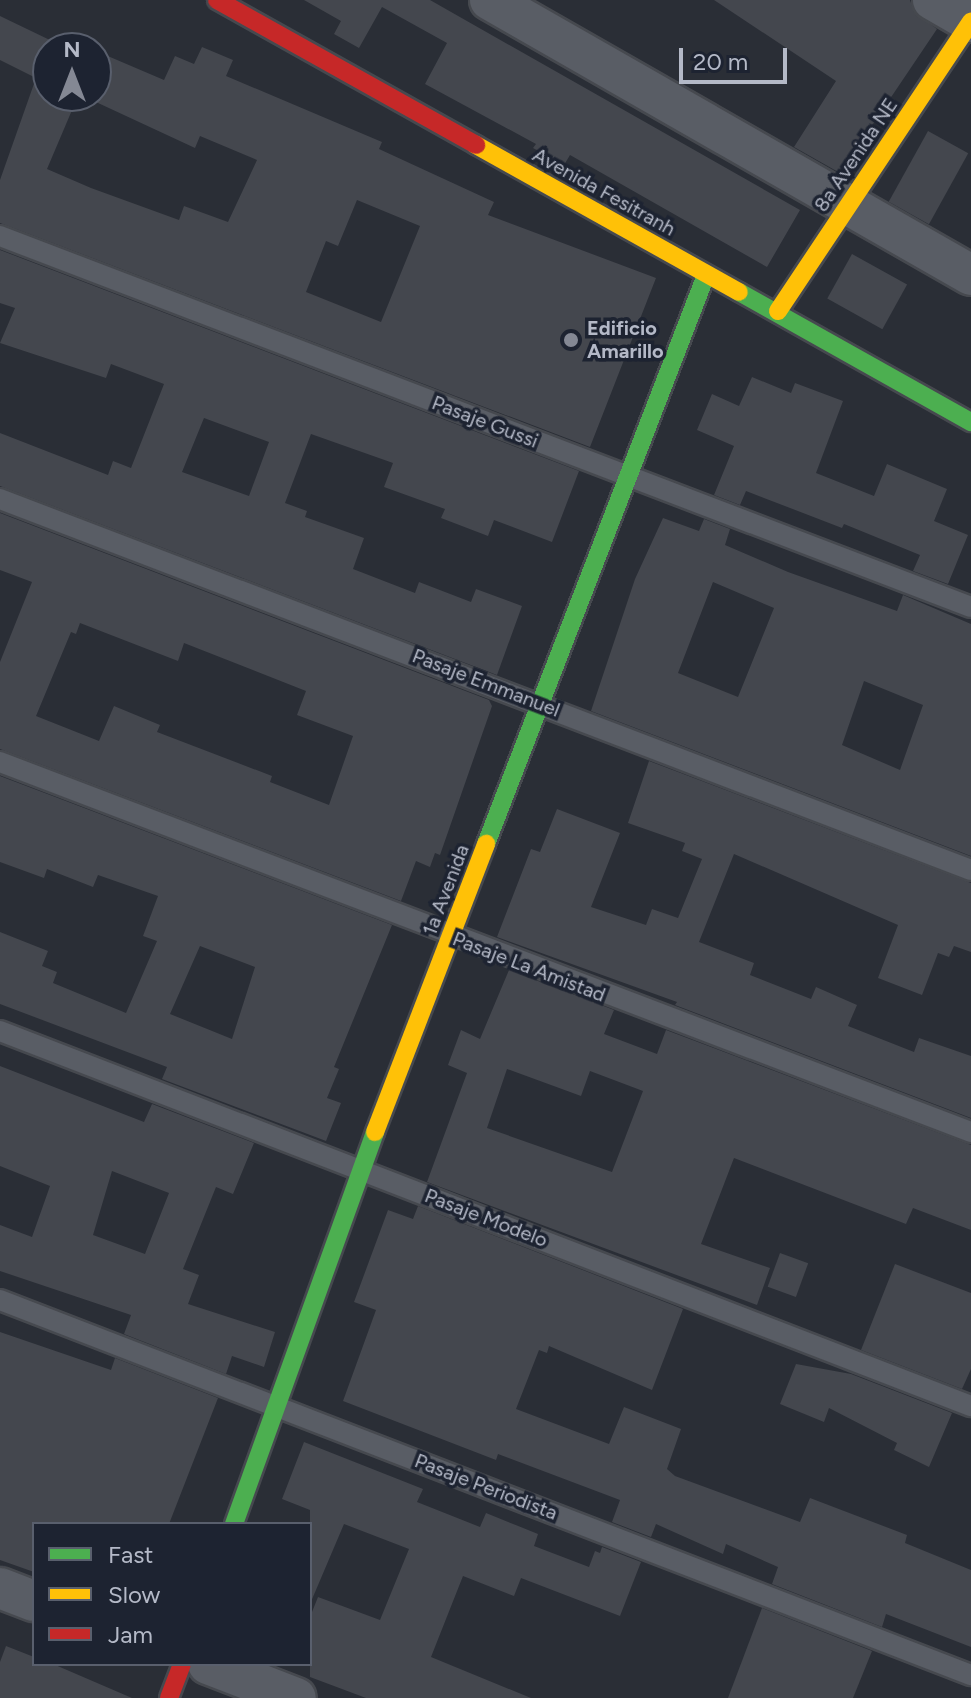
<!DOCTYPE html>
<style>
body{margin:0}
#map{position:relative;width:971px;height:1698px;overflow:hidden;background:#2a2e36;font-family:Figtree,sans-serif}
div>[style]{position:absolute}
[style*='--x']{left:calc(var(--x)*1px);top:calc(var(--y)*1px);width:calc(var(--w)*1px);rotate:calc(var(--a)*1deg)}
.building>*{inset:0;background:#44474e;transform-origin:0 0}
.roads{filter:drop-shadow(2px 0 #46494f) drop-shadow(-2px 0 #46494f) drop-shadow(0 2px #46494f) drop-shadow(0 -2px #46494f)}
.lane>*{height:20px;margin:-10px;padding:0 10px;transform-origin:10px;border-radius:10px;background:#595d65}
.street>*{height:40px;margin:-20px;padding:0 20px;transform-origin:20px;border-radius:20px;background:#595d65}
.fast>*{height:18px;margin:-9px;padding:0 9px;transform-origin:9px;border-radius:9px;background:#4caf50}
.slow>*{height:18px;margin:-9px;padding:0 9px;transform-origin:9px;border-radius:9px;background:#ffc107}
.jam>*{height:18px;margin:-9px;padding:0 9px;transform-origin:9px;border-radius:9px;background:#c62828}
.dots>*{width:22px;height:22px;translate:-50% -50%;box-sizing:border-box;border:4px solid #1d2331;border-radius:50%}
span{translate:-50% -50%;white-space:nowrap;text-align:center;line-height:1.15;-webkit-text-stroke:7px #1d2331;paint-order:stroke}
.street-label{font-size:20px;color:#b4b9c7}
.poi-label{font-size:20px;color:#b4b9c7;font-weight:700}
.left{translate:0 -50%;text-align:left}
.legend{position:absolute;left:32px;top:1522px;width:280px;height:144px;box-sizing:border-box;background:#1d2331;border:2px solid #595f6d;margin:0;padding:10px 14px;list-style:none;font-size:24px;color:#b4b9c7}
.legend li{display:flex;align-items:center;gap:16px;height:40px}
.legend b{width:40px;border:2px solid #595f6d}
.north{position:absolute;left:32px;top:32px;width:80px;height:80px;box-sizing:border-box;background:#1d2331;border:2px solid #595f6d;border-radius:50%;rotate:0deg;font-size:22px;font-weight:700;line-height:32px;text-align:center;color:#b4b9c7}
.north::after{content:'';display:block;margin:auto;width:28px;height:36px;background:#848894;clip-path:polygon(50% 0,100% 100%,50% 72%,0 100%)}
.scale{position:absolute;left:679px;top:48px;width:108px;height:36px;box-sizing:border-box;border:4px solid #b4b9c7;border-top:0;padding-left:10px;font-size:24px;line-height:28px;white-space:nowrap;color:#b4b9c7;-webkit-text-stroke:6px #1d2331;paint-order:stroke}
</style>
<div id="map">
<div class="building">
<i style="clip-path:polygon(304px 0,430px 0,800px 210px,767px 267px,570px 155px,564px 165px,533px 148px,536px 144px,425px 84px,447px 43px,382px 7px,359px 48px,334px 34px,341px 21px)"></i>
<i style="clip-path:polygon(714px 0,910px 0,914px 12px,937px 29px,840px 173px,794px 147px,836px 81px)"></i>
<i style="clip-path:polygon(evenodd,0 16px,54px 42px,57px 35px,88px 48px,48px 48px,48px 96px,78px 96px,47px 169px,91px 188px,179px 220px,184px 206px,228px 222px,257px 160px,200px 136px,195px 148px,83px 96px,96px 96px,96px 51px,164px 80px,175px 56px,194px 64px,202px 47px,233px 60px,226px 76px,382px 142px,379px 149px,494px 202px,488px 215px,656px 278px,590px 447px,0 223px,0 180px,36px 78px,0 60px,0 16px,357px 200px,420px 226px,381px 322px,306px 292px,326px 241px,338px 246px,357px 200px)"></i>
<i style="left:928px;top:131px;width:46px;height:81px;rotate:29deg"></i>
<i style="clip-path:polygon(evenodd,0 250px,579px 471px,552px 542px,494px 520px,488px 536px,441px 518px,445px 509px,384px 487px,393px 463px,311px 434px,285px 503px,307px 511px,305px 517px,364px 538px,353px 569px,415px 593px,419px 582px,471px 602px,476px 589px,522px 606px,497px 675px,0 486px,0 433px,108px 475px,113px 461px,131px 468px,164px 384px,111px 364px,106px 378px,0 343px,15px 308px,0 303px,0 250px,204px 418px,269px 442px,249px 496px,182px 472px,204px 418px)"></i>
<i style="left:852px;top:254px;width:63px;height:51px;rotate:29deg"></i>
<i style="clip-path:polygon(752px 377px,791px 393px,795px 383px,843px 401px,816px 473px,874px 496px,887px 464px,947px 489px,934px 521px,968px 535px,948px 584px,913px 571px,920px 555px,844px 524px,842px 528px,746px 491px,740px 505px,714px 495px,734px 446px,697px 430px,712px 394px,739px 406px)"></i>
<i style="clip-path:polygon(evenodd,0 513px,489px 700px,492px 706px,440px 855px,435px 853px,430px 867px,416px 861px,401px 901px,0 749px,0 662px,32px 582px,0 570px,0 513px,80px 623px,178px 661px,184px 643px,306px 691px,297px 715px,353px 736px,329px 805px,270px 782px,272px 776px,157px 732px,160px 725px,114px 706px,99px 741px,36px 716px,71px 632px,76px 634px,80px 623px)"></i>
<i style="clip-path:polygon(evenodd,663px 518px,699px 531px,704px 519px,730px 529px,725px 545px,788px 572px,897px 611px,903px 595px,971px 624px,971px 856px,591px 711px,635px 579px,663px 518px,713px 582px,774px 608px,738px 697px,678px 673px,713px 582px,663px 518px,864px 681px,923px 705px,900px 770px,842px 745px,864px 681px)"></i>
<i style="clip-path:polygon(649px 761px,971px 883px,971px 952px,954px 946px,949px 957px,938px 953px,922px 995px,878px 978px,898px 925px,734px 854px,699px 942px,754px 963px,750px 975px,811px 999px,816px 987px,857px 1005px,848px 1026px,914px 1052px,919px 1038px,971px 1056px,971px 1118px,675px 1005px,677px 1002px,497px 937px,531px 849px,540px 852px,557px 809px,620px 833px,591px 907px,646px 925px,652px 909px,678px 918px,702px 859px,682px 851px,685px 843px,628px 823px)"></i>
<i style="clip-path:polygon(evenodd,0 776px,392px 925px,334px 1067px,339px 1069px,327px 1098px,341px 1103px,326px 1141px,162px 1079px,167px 1067px,0 1004px,0 932px,48px 951px,42px 966px,57px 972px,53px 983px,126px 1013px,157px 941px,143px 936px,158px 896px,98px 875px,93px 887px,47px 869px,44px 878px,0 862px,0 776px,200px 946px,255px 967px,232px 1039px,170px 1014px,200px 946px)"></i>
<i style="clip-path:polygon(evenodd,509px 970px,614px 1010px,604px 1034px,657px 1054px,666px 1030px,971px 1145px,971px 1230px,913px 1208px,906px 1224px,734px 1158px,701px 1244px,770px 1268px,757px 1305px,427px 1182px,467px 1073px,448px 1065px,461px 1030px,480px 1039px,509px 970px,507px 1069px,581px 1096px,590px 1071px,643px 1091px,612px 1172px,487px 1128px,507px 1069px)"></i>
<i style="clip-path:polygon(evenodd,0 1066px,144px 1122px,152px 1104px,254px 1143px,233px 1194px,216px 1187px,183px 1269px,199px 1275px,188px 1304px,275px 1332px,264px 1367px,232px 1356px,226px 1374px,124px 1334px,131px 1315px,0 1271px,0 1225px,32px 1237px,50px 1186px,0 1166px,0 1066px,112px 1171px,169px 1193px,145px 1254px,93px 1235px,112px 1171px)"></i>
<i style="clip-path:polygon(418px 1206px,683px 1309px,652px 1390px,549px 1346px,547px 1353px,539px 1350px,516px 1409px,609px 1444px,624px 1407px,681px 1429px,667px 1469px,675px 1476px,800px 1522px,810px 1498px,907px 1535px,905px 1543px,971px 1570px,971px 1647px,886px 1614px,882px 1627px,772px 1584px,778px 1567px,726px 1544px,723px 1554px,656px 1524px,651px 1537px,612px 1522px,620px 1500px,498px 1454px,496px 1460px,343px 1401px,376px 1310px,354px 1302px,388px 1210px,413px 1219px)"></i>
<i style="left:780px;top:1253px;width:30px;height:36px;rotate:20deg"></i>
<i style="clip-path:polygon(895px 1264px,971px 1293px,971px 1369px,962px 1389px,861px 1350px)"></i>
<i style="clip-path:polygon(0 1332px,111px 1370px,115px 1358px,218px 1398px,169px 1524px,34px 1524px,34px 1572px,0 1560px)"></i>
<i style="clip-path:polygon(796px 1364px,851px 1374px,952px 1413px,929px 1467px,894px 1450px,897px 1443px,829px 1408px,824px 1422px,780px 1404px)"></i>
<i style="clip-path:polygon(304px 1442px,423px 1489px,417px 1502px,480px 1527px,486px 1513px,538px 1534px,534px 1546px,589px 1567px,595px 1551px,600px 1553px,602px 1547px,641px 1562px,620px 1616px,521px 1578px,514px 1596px,463px 1576px,431px 1657px,531px 1698px,366px 1698px,310px 1677px,310px 1617px,318px 1597px,380px 1620px,409px 1549px,344px 1524px,310px 1604px,310px 1510px,282px 1499px)"></i>
<i style="clip-path:polygon(762px 1608px,872px 1651px,853px 1698px,728px 1698px)"></i>
<i style="clip-path:polygon(6px 1646px,34px 1657px,34px 1664px,53px 1664px,132px 1698px,0 1698px,0 1662px)"></i>
</div>
<div class="roads">
<div class="lane">
<i style="--x:0;--y:236;--w:1039;--a:20.91"></i>
<i style="--x:0;--y:499;--w:1039;--a:20.91"></i>
<i style="--x:0;--y:762;--w:1039;--a:20.86"></i>
<i style="--x:0;--y:1031;--w:1041;--a:21.12"></i>
<i style="--x:0;--y:1300;--w:1041;--a:21.12"></i>
</div>
<div class="street">
<i style="--x:490;--y:0;--w:554;--a:29.76"></i>
<i style="--x:933;--y:0;--w:44;--a:30.1"></i>
<i style="--x:0;--y:1588;--w:36;--a:21"></i>
<i style="--x:208;--y:1664;--w:94;--a:21.1"></i>
</div>
<div class="fast">
<i style="--x:739;--y:292;--w:266;--a:29.3"></i>
<i style="--x:486;--y:844;--w:610;--a:-68.86"></i>
<i style="--x:234;--y:1524;--w:417;--a:-70.2"></i>
</div>
<div class="slow">
<i style="--x:476;--y:145;--w:301;--a:29.2"></i>
<i style="--x:778;--y:311;--w:348;--a:-56.3"></i>
<i style="--x:375;--y:1132;--w:309;--a:-68.9"></i>
</div>
<div class="jam">
<i style="--x:217;--y:0;--w:297;--a:29.2"></i>
<i style="--x:169;--y:1698;--w:36;--a:-69"></i>
</div>
</div>
<div class="dots">
<i style="left:571px;top:340px;background:#848894"></i>
</div>
<div class="street-label">
<span style="left:856px;top:155px;rotate:-56deg">8a Avenida NE</span>
<span style="left:604px;top:192px;rotate:29deg">Avenida Fesitranh</span>
<span style="left:485px;top:422px;rotate:21deg">Pasaje Gussi</span>
<span style="left:486px;top:683px;rotate:21deg">Pasaje Emmanuel</span>
<span style="left:446px;top:890px;rotate:-69deg">1a Avenida</span>
<span style="left:529px;top:967px;rotate:21deg">Pasaje La Amistad</span>
<span style="left:486px;top:1218px;rotate:21deg">Pasaje Modelo</span>
<span style="left:486px;top:1487px;rotate:21deg">Pasaje Periodista</span>
</div>
<div class="poi-label">
<span class="left" style="left:587px;top:340px">Edificio<br>Amarillo</span>
</div>
<ul class="legend">
<li><b style="height:10px;background:#4caf50"></b>Fast</li>
<li><b style="height:10px;background:#ffc107"></b>Slow</li>
<li><b style="height:10px;background:#c62828"></b>Jam</li>
</ul>
<div class="north">N</div>
<div class="scale">20 m</div>
</div>
